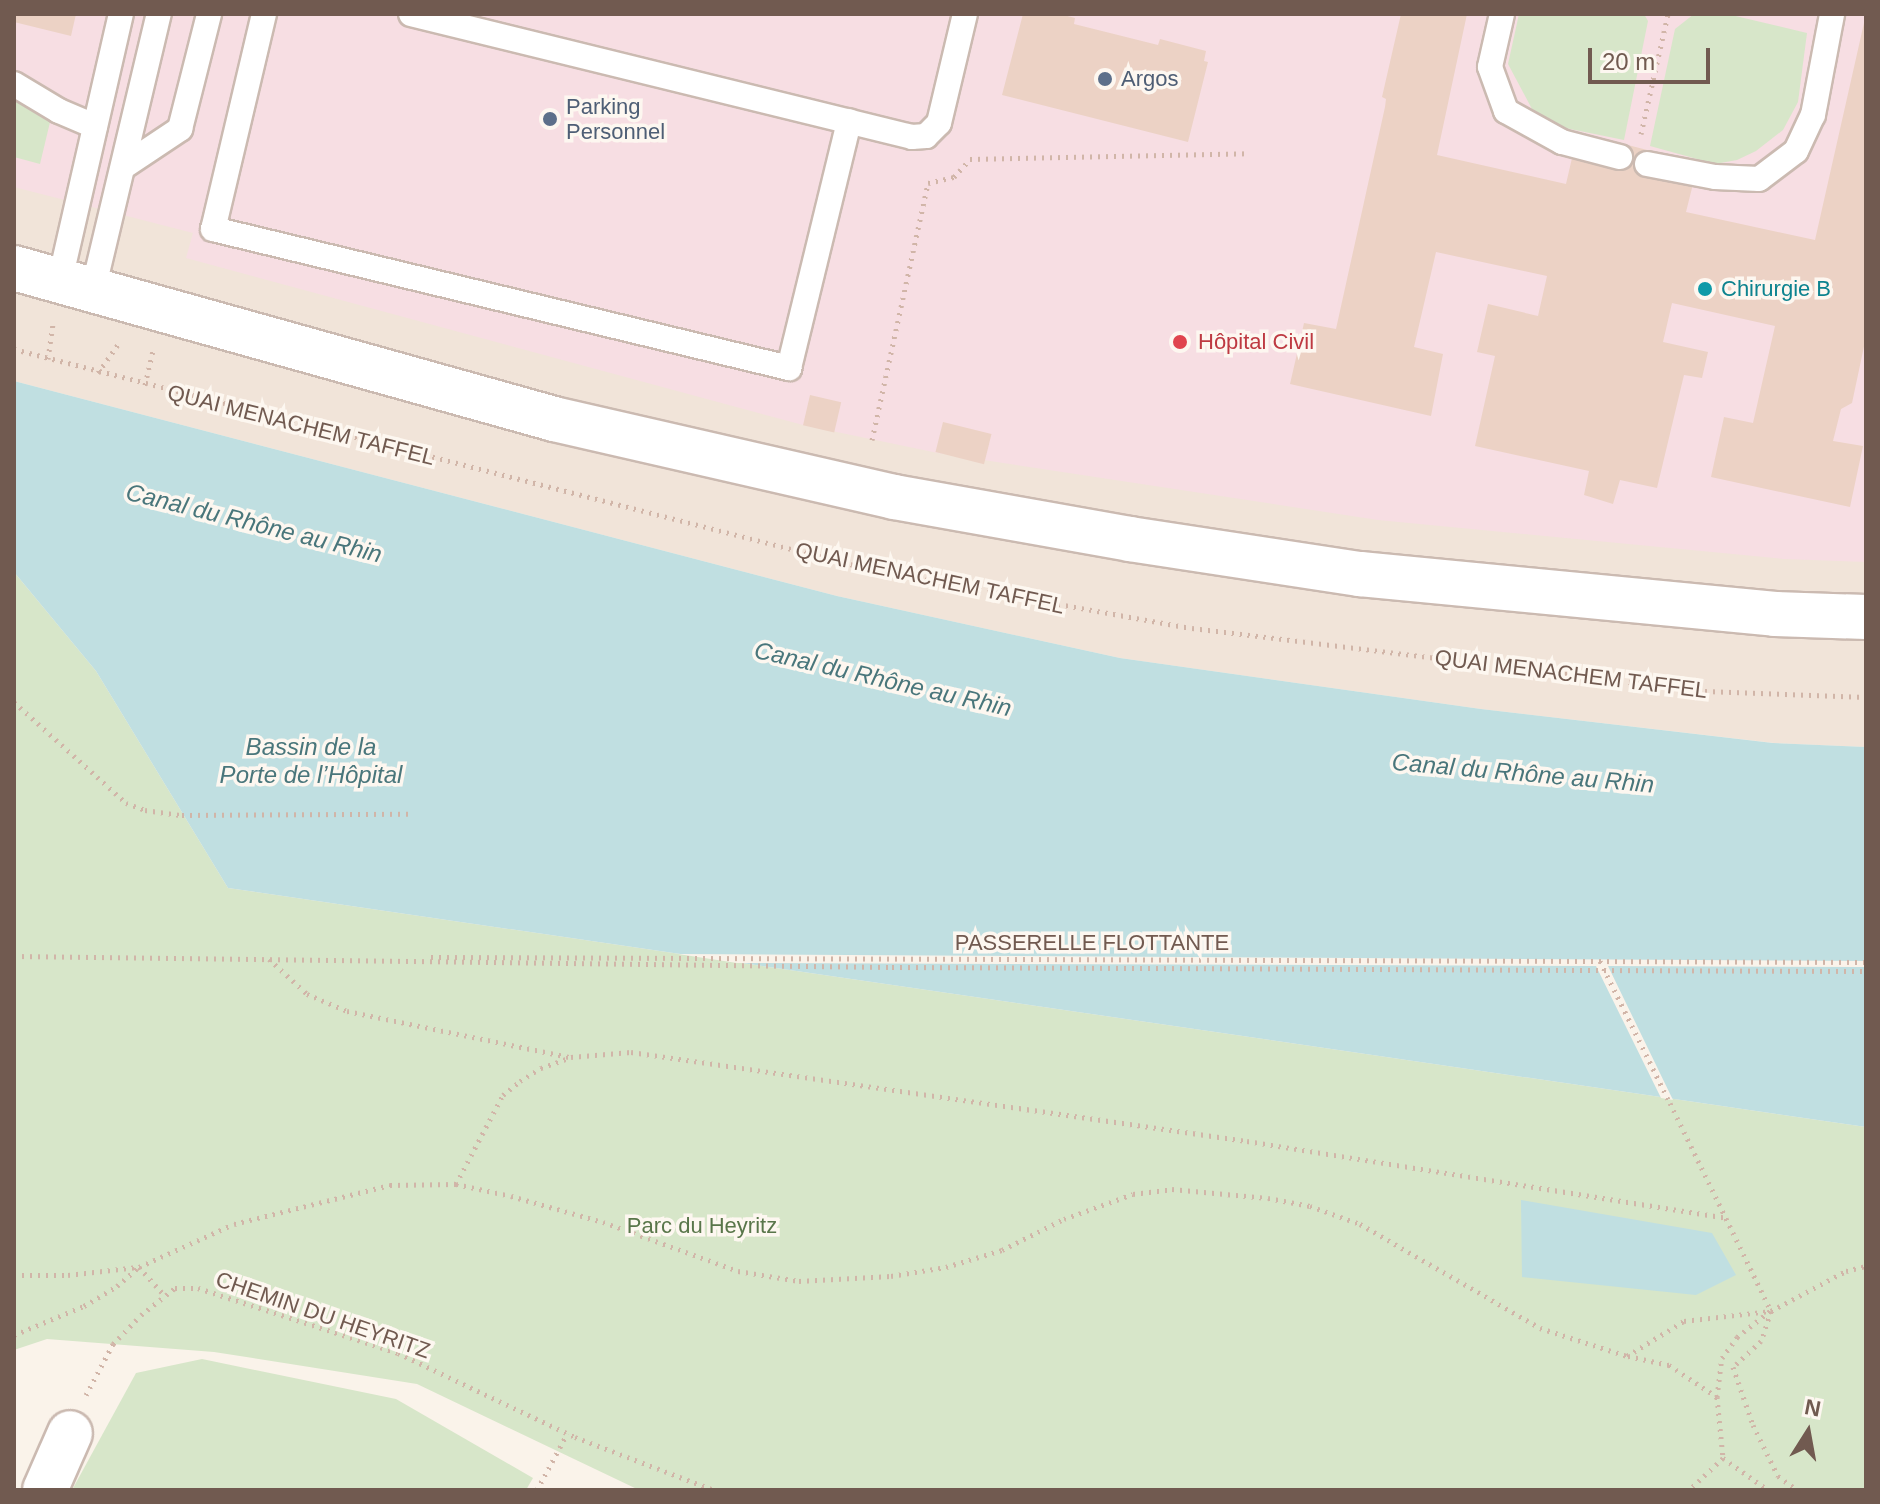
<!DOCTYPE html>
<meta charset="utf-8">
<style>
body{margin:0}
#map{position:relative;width:1880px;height:1504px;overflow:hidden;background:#faf3ea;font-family:Helvetica,sans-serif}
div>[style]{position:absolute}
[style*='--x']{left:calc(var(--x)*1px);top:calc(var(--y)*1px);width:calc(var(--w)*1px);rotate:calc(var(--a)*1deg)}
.residential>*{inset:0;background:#f1e4d9}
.medical>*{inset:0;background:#f7dee3}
.green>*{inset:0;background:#d7e6c9}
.water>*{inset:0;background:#c0dfe1}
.pier>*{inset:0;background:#faf3ea}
.building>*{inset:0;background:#ecd2c5;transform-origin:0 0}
.path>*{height:5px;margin-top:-2.5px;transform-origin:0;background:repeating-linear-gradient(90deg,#d1b5a8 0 2px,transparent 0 8px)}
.roads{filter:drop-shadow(2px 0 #cbbab1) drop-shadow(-2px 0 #cbbab1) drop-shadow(0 2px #cbbab1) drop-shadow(0 -2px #cbbab1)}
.lane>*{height:24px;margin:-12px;padding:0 12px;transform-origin:12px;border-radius:12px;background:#fff}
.street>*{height:44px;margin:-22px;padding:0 22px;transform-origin:22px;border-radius:22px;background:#fff}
.secondary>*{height:44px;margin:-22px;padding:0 22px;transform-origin:22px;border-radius:22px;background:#fff}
.path-bridge>*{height:5px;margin-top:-2.5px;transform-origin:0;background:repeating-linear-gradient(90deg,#d1b5a8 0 2px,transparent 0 8px)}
.dots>*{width:22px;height:22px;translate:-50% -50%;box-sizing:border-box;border:4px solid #fdf7f0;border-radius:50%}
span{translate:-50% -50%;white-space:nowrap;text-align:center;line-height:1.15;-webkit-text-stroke:7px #fdf7f0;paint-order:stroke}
.service-label{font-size:22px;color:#4e5e75}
.left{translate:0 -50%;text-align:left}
.culture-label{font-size:22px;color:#0d838f}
.health-label{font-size:22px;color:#be3a42}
.street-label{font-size:22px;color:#715a50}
.park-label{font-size:22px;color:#59764a}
.water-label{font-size:24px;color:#49767b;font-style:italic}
.frame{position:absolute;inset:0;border:16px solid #715a50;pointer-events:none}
.north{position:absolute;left:1768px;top:1392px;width:80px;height:80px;-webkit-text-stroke:6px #fdf7f0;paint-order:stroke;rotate:11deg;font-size:22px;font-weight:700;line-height:32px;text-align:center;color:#715a50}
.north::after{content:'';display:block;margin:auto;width:28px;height:36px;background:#715a50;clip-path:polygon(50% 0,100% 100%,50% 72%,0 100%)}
.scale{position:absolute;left:1588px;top:48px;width:122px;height:36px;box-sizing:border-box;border:4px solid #715a50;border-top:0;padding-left:10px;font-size:24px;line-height:28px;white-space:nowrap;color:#715a50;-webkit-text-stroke:6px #fdf7f0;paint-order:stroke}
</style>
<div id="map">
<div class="residential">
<i style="clip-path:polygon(14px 14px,1866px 14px,1866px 747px,1774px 743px,1481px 709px,1120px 658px,837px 596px,14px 381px)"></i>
</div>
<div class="medical">
<i style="clip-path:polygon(14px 14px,1866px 14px,1866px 562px,1784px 559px,1378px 520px,938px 453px,803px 425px,186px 258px,193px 233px,14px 187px)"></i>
</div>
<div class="green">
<i style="clip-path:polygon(1519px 14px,1644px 14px,1648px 21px,1624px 140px,1565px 128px,1532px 109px,1508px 64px)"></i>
<i style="clip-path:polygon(1694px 14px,1727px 14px,1807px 33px,1798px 102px,1783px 130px,1756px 151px,1737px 160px,1715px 164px,1650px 146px,1675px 29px)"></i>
<i style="clip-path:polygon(14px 98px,51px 118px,40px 164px,14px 157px)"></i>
<i style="clip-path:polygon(14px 572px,96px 671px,228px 888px,1866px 1127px,1866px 1490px,639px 1490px,417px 1384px,214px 1352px,47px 1339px,14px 1350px)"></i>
<i style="clip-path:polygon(202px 1359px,396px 1399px,533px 1478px,526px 1490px,72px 1490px,136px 1373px)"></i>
</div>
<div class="water">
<i style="clip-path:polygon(14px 381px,837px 596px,1120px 658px,1481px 709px,1773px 743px,1866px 747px,1866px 1127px,228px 888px,96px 671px,14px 572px)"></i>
<i style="clip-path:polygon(1521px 1200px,1712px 1233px,1736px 1275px,1696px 1295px,1522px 1277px)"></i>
</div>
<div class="pier">
<i style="clip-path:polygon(678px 954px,1866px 961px,1866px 967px,1608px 966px,1673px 1100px,1661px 1098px,1596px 966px,737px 963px)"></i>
</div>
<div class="building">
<i style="clip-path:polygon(14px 14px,76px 14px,71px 36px,14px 22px)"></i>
<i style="clip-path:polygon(1023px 14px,1060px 14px,1075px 18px,1074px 24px,1158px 45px,1160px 39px,1206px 51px,1204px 61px,1208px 62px,1188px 142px,1002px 95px)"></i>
<i style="clip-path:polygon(1401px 14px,1467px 14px,1437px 155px,1566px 184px,1572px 158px,1616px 168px,1624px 144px,1651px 151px,1645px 174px,1693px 184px,1686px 212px,1815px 240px,1866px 14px,1866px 337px,1852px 403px,1841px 409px,1833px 441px,1863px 446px,1850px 507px,1711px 477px,1724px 417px,1753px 423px,1775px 326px,1672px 303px,1663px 342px,1708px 352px,1702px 378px,1684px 375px,1657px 488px,1620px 480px,1613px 504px,1584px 495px,1589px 471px,1475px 446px,1495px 356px,1477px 352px,1488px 304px,1538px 316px,1547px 276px,1436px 252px,1414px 347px,1443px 354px,1431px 416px,1290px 384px,1304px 323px,1336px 329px,1385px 107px,1386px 99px,1382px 97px)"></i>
<i style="left:810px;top:395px;width:32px;height:31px;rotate:13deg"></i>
<i style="left:943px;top:422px;width:50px;height:31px;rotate:14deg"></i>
</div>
<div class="path">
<i style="--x:1641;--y:134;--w:123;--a:-77.3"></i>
<i style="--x:14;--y:349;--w:891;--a:14.43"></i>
<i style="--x:877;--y:571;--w:320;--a:10.3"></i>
<i style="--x:1192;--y:628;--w:517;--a:7"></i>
<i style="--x:1705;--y:691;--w:161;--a:2.1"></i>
<i style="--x:48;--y:359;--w:35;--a:-82"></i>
<i style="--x:98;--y:373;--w:39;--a:-55"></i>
<i style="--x:145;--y:385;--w:37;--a:-77"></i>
<i style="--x:872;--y:440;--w:263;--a:-77.7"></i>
<i style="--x:928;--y:183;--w:27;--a:-13"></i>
<i style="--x:954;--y:177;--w:24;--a:-48"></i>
<i style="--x:970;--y:159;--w:280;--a:-1.2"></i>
<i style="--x:14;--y:702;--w:151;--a:42"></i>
<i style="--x:126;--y:803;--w:20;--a:20"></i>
<i style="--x:145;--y:810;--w:37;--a:8"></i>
<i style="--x:182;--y:815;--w:227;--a:-0.3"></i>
<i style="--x:14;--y:956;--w:878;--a:0.72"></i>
<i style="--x:892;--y:967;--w:974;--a:0.24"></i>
<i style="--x:431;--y:957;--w:1435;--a:0.2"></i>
<i style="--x:269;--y:959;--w:52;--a:42.6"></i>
<i style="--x:307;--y:994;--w:43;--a:23"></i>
<i style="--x:347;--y:1011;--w:228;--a:11.7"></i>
<i style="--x:1670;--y:1103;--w:231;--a:64.1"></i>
<i style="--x:1771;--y:1311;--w:32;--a:108"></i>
<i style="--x:1761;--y:1341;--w:38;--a:137"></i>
<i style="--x:1733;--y:1367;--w:61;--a:71"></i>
<i style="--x:1753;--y:1425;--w:57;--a:63.9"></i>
<i style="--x:1778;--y:1476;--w:24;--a:36"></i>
<i style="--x:456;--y:1184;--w:101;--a:-62.2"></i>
<i style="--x:503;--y:1095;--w:22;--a:-39"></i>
<i style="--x:520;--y:1081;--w:25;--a:-32"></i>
<i style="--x:541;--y:1068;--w:32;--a:-20"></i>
<i style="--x:571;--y:1057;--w:60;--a:-4.8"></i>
<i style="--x:631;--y:1052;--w:622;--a:8.22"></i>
<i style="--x:1247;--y:1141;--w:485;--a:9.1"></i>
<i style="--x:139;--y:1267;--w:38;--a:48"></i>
<i style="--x:14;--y:1275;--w:54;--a:0"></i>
<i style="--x:68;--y:1275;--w:70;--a:-6.5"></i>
<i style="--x:14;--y:1335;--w:76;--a:-22.5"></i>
<i style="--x:84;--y:1306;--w:39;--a:-31"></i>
<i style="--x:117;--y:1286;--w:29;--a:-41"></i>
<i style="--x:139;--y:1267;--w:104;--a:-24.4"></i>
<i style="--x:234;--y:1224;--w:161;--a:-14"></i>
<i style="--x:390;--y:1185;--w:66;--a:-0.9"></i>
<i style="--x:456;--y:1184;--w:56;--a:12.3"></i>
<i style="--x:511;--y:1196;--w:96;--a:15.8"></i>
<i style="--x:603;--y:1222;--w:144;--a:19.9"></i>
<i style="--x:738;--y:1271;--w:62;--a:9.3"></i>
<i style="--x:799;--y:1281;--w:92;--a:-3.1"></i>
<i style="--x:891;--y:1276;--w:56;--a:-9.3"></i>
<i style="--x:946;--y:1267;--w:59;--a:-16.9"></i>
<i style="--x:1002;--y:1250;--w:69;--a:-26.6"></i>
<i style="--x:1064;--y:1219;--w:73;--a:-19.9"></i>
<i style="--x:1133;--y:1194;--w:39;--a:-7"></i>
<i style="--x:1172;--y:1189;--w:96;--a:5.4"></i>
<i style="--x:1268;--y:1198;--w:43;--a:10.8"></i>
<i style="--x:1310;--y:1206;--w:53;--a:19.8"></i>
<i style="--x:1360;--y:1224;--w:208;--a:30"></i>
<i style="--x:1540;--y:1328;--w:91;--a:17.8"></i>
<i style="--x:1627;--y:1356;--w:67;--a:-31.6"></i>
<i style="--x:1684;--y:1321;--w:88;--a:-6.6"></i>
<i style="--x:1771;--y:1311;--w:85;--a:-28.1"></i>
<i style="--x:1846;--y:1271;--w:21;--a:-14"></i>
<i style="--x:1628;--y:1356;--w:42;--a:12.4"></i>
<i style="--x:1669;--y:1365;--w:58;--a:33.7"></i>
<i style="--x:1717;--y:1397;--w:61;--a:84.4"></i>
<i style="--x:1723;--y:1458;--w:47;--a:136.7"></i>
<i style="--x:86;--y:1395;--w:58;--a:-62.1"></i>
<i style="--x:113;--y:1344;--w:40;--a:-46"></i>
<i style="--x:141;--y:1315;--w:43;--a:-38.5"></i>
<i style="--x:175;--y:1288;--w:23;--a:0"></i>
<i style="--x:198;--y:1288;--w:210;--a:18"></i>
<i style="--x:398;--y:1353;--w:196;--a:25.4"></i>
<i style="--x:575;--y:1437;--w:149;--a:20.9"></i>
<i style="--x:1717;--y:1397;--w:39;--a:-83"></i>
<i style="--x:1722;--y:1358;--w:26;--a:-54"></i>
<i style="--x:1737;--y:1337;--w:42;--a:-38.2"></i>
<i style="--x:1723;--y:1458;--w:55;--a:35.4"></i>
<i style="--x:537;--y:1490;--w:64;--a:-61.8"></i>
</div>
<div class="roads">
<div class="lane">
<i style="--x:264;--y:14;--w:221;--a:103.3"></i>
<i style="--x:213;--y:229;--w:593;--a:13.57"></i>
<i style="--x:789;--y:368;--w:254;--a:-76.3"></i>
<i style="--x:411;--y:14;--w:516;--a:13.79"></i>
<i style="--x:912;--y:137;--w:14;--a:-4"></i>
<i style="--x:926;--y:136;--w:18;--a:-45"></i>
<i style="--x:939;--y:123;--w:112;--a:-76.6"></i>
<i style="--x:1502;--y:14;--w:54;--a:102.8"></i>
<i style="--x:1490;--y:67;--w:47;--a:70"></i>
<i style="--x:1506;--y:111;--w:64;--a:29"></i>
<i style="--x:1562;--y:142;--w:60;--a:14.5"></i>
<i style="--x:14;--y:84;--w:52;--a:31"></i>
<i style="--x:59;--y:111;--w:39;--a:23"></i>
<i style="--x:1647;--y:164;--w:69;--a:10.8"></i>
<i style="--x:1715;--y:177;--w:44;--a:2.6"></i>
<i style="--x:1759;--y:179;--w:46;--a:-37.1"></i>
<i style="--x:1796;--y:151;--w:40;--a:-65"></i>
<i style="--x:1813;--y:115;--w:103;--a:-79.3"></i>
<i style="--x:123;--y:167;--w:69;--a:-33.7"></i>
<i style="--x:180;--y:129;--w:119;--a:-75.8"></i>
<i style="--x:60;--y:280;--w:273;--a:-77.1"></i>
<i style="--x:93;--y:290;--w:284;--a:-76.6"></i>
</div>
<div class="street">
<i style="--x:45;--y:1490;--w:62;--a:-66.3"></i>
</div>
<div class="secondary">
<i style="--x:14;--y:268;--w:561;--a:15.62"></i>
<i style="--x:554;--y:419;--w:349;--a:12.9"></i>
<i style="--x:894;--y:497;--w:240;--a:10.1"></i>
<i style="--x:1130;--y:539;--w:233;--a:8.7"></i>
<i style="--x:1360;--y:574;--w:417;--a:5.5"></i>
<i style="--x:1775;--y:614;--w:91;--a:1.9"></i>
</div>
</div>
<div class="path-bridge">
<i style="--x:1600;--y:961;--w:158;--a:63.8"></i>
</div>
<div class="dots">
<i style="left:1105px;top:79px;background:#5c6f8a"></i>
<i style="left:550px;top:119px;background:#5c6f8a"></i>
<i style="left:1705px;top:289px;background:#0f9aa8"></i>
<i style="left:1180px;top:342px;background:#e0444e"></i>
</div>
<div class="service-label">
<span class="left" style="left:1121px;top:79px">Argos</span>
<span class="left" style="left:566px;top:119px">Parking<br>Personnel</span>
</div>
<div class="culture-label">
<span class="left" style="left:1721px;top:289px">Chirurgie B</span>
</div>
<div class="health-label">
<span class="left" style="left:1198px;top:342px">Hôpital Civil</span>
</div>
<div class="street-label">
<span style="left:301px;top:425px;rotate:14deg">QUAI MENACHEM TAFFEL</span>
<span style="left:930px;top:578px;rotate:12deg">QUAI MENACHEM TAFFEL</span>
<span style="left:1571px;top:674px;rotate:7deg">QUAI MENACHEM TAFFEL</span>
<span style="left:1092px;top:943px">PASSERELLE FLOTTANTE</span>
<span style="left:323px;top:1315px;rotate:19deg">CHEMIN DU HEYRITZ</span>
</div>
<div class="park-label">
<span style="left:702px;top:1226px">Parc du Heyritz</span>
</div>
<div class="water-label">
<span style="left:254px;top:523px;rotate:14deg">Canal du Rhône au Rhin</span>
<span style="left:883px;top:679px;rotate:13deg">Canal du Rhône au Rhin</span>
<span style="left:311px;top:761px">Bassin de la<br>Porte de l’Hôpital</span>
<span style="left:1523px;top:773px;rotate:5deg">Canal du Rhône au Rhin</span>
</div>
<div class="frame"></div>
<div class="north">N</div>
<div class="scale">20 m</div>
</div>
